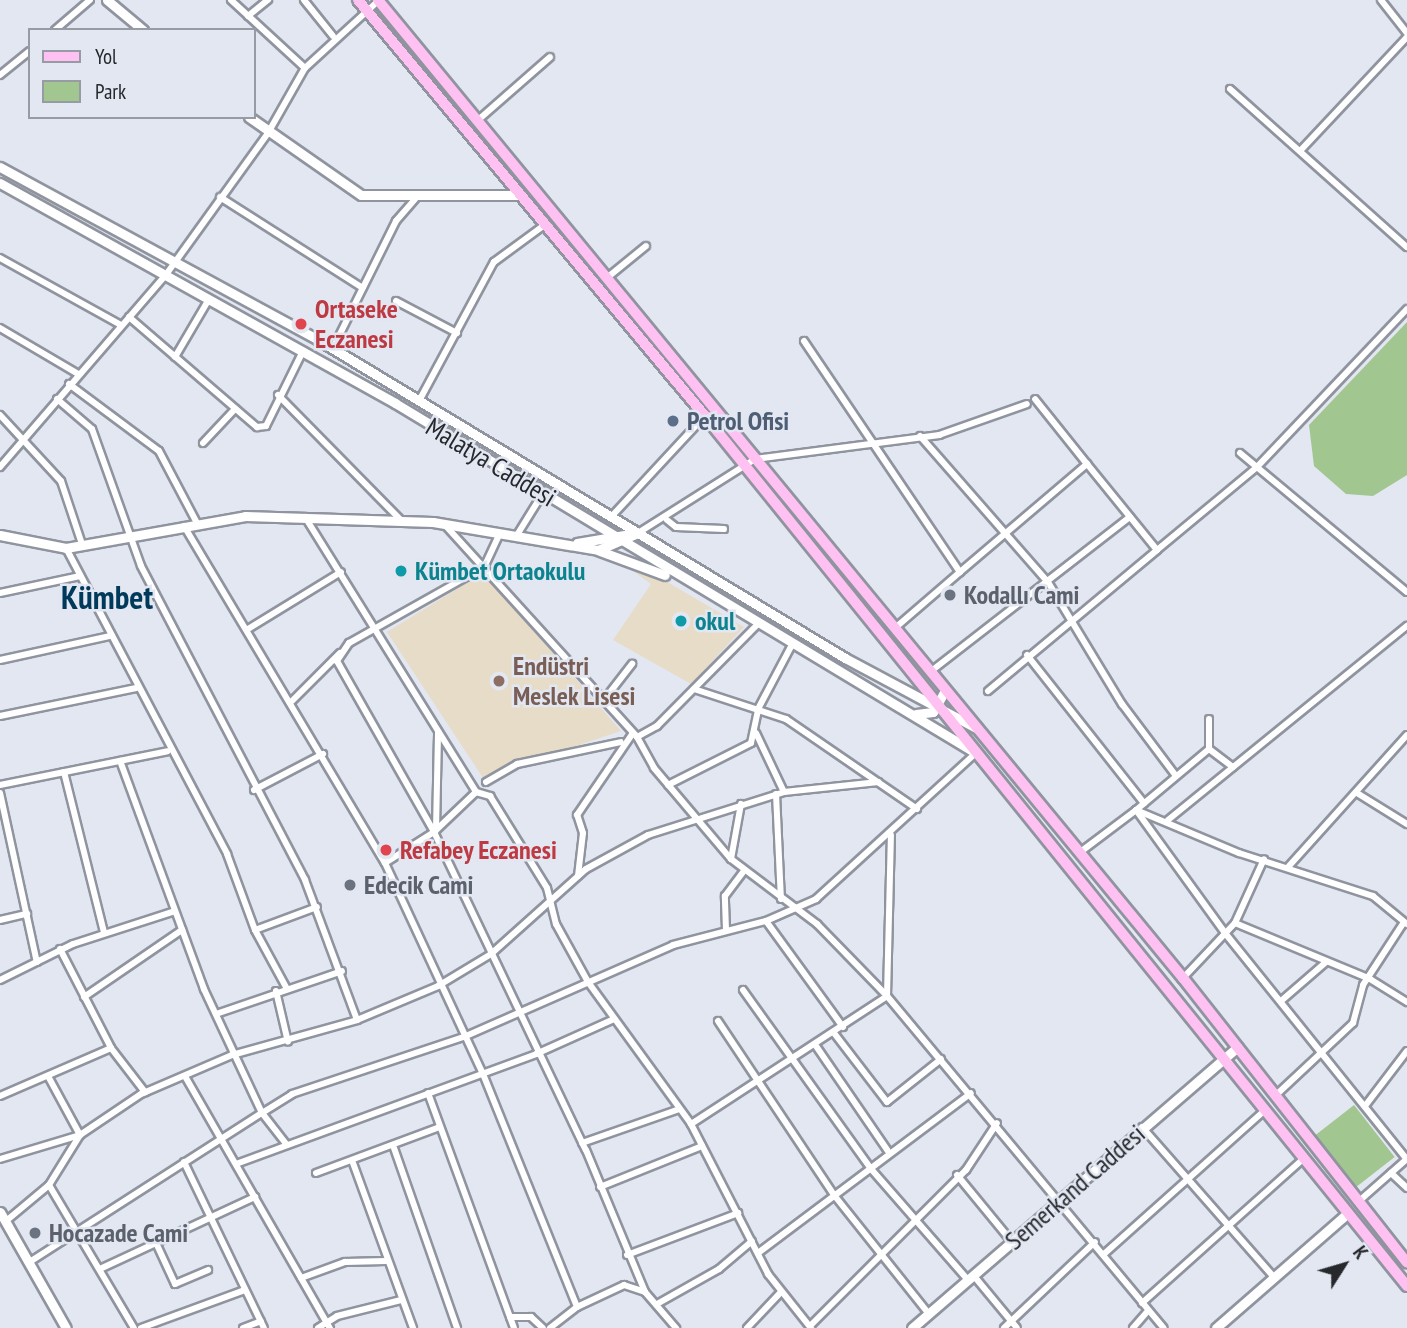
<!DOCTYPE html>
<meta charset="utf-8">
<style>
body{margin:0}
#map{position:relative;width:1407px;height:1328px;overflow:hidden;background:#e2e7f2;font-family:"PT Sans Narrow",sans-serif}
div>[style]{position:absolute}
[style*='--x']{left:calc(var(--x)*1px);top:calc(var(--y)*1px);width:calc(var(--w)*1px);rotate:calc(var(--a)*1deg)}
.education>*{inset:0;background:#e6dcc7}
.green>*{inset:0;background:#a2c690;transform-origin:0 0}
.roads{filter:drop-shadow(2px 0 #8f949f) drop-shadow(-2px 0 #8f949f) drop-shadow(0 2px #8f949f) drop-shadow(0 -2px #8f949f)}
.street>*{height:6px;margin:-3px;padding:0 3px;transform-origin:3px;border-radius:3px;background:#fff}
.secondary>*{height:9px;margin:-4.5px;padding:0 4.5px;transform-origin:4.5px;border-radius:4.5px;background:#fff}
.primary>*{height:10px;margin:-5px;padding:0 5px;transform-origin:5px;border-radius:5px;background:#fec1f1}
.dots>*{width:19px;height:19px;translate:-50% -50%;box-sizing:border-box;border:4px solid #e2e7f2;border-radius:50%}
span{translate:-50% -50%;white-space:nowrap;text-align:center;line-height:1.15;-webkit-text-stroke:5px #e2e7f2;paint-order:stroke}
.health-label{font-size:26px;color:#be3a42;font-weight:700}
.left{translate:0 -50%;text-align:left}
.service-label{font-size:26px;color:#4e5e75;font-weight:700}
.street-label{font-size:26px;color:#26282c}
.culture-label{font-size:26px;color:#0d838f;font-weight:700}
.worship-label{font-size:26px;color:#5b616d;font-weight:700}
.education-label{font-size:26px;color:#785e54;font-weight:700}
.district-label{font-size:33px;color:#00395a;font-weight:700}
.legend{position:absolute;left:28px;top:28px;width:228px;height:91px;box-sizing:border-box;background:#e2e7f2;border:2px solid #979ba3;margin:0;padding:9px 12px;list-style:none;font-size:21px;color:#26282c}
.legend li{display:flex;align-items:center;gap:14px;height:35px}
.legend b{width:35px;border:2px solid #979ba3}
.north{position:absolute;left:1309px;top:1230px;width:70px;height:70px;-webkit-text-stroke:5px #e2e7f2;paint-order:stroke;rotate:53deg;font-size:19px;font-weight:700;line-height:28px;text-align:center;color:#26282c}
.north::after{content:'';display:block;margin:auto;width:24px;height:32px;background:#26282c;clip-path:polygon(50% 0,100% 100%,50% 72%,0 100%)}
</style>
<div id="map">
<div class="education">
<i style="clip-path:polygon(633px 571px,657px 576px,744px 627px,691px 684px,613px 640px,651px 584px)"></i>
<i style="clip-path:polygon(483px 573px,621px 731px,539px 758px,487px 784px,387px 632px)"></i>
</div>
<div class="green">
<i style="clip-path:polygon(1407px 322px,1407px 475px,1373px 496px,1346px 494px,1314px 466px,1309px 425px)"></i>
<i style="left:1354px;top:1105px;width:66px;height:52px;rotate:52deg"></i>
</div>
<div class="roads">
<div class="street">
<i style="--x:231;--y:0;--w:100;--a:42.6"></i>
<i style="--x:304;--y:0;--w:46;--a:51.1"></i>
<i style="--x:1381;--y:0;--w:42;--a:51.8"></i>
<i style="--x:248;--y:16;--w:26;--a:-39"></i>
<i style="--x:55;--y:30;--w:46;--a:-40.6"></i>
<i style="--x:0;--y:75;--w:38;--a:-39"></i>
<i style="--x:1230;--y:89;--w:237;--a:41.8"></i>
<i style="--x:477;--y:121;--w:97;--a:-41.2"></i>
<i style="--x:1300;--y:151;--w:156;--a:-46.8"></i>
<i style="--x:220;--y:197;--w:169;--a:32.5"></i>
<i style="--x:0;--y:258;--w:138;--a:29"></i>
<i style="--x:608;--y:277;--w:49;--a:-39.2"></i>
<i style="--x:396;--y:301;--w:69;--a:27.7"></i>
<i style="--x:129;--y:317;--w:169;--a:40.7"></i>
<i style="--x:257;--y:427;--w:9;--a:-6"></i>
<i style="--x:266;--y:426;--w:84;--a:-63.7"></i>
<i style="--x:0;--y:328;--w:91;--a:30.5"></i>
<i style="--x:804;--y:341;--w:279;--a:56"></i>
<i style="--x:960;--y:572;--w:87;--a:139.2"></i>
<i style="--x:333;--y:348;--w:142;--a:-63.6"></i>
<i style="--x:396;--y:221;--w:32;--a:-49"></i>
<i style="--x:175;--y:357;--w:67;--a:-59.6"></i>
<i style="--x:69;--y:384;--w:112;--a:36.7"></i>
<i style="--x:159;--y:451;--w:81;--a:62.2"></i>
<i style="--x:278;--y:395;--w:175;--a:45.5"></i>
<i style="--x:57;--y:399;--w:46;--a:40.6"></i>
<i style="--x:92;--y:429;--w:145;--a:70.3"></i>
<i style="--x:141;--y:566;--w:354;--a:62.4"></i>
<i style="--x:305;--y:880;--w:149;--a:69.6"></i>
<i style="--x:419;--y:401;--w:158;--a:-61.7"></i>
<i style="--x:494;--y:262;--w:64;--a:-36.2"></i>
<i style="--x:0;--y:415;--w:90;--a:47.3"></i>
<i style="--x:61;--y:481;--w:66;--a:71.6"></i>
<i style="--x:920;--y:436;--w:194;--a:48.8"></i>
<i style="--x:1048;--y:582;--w:143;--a:58.8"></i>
<i style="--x:1122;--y:704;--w:90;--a:53.1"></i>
<i style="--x:203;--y:443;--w:47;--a:-46.7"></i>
<i style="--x:1240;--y:453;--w:217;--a:39.8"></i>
<i style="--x:0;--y:467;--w:252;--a:-49.2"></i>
<i style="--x:165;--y:276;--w:176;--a:-54.2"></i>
<i style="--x:268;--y:133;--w:75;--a:-60.4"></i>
<i style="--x:305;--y:68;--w:99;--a:-42.5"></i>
<i style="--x:305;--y:517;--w:324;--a:58.1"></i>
<i style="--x:476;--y:792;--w:15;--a:16"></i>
<i style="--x:490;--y:796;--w:108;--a:58.2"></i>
<i style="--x:547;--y:888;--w:37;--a:76"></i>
<i style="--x:556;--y:924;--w:66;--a:61.1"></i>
<i style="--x:588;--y:982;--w:175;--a:54"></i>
<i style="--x:691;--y:1124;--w:169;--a:62.8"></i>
<i style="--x:768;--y:1274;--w:69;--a:51.5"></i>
<i style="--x:611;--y:517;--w:138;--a:-47.1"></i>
<i style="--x:667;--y:520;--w:11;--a:38"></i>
<i style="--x:676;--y:527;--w:48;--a:2.4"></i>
<i style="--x:445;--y:525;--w:286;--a:47.8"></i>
<i style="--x:637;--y:737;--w:35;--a:61"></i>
<i style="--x:654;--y:768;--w:119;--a:49.8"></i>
<i style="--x:731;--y:859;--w:108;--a:37.1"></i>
<i style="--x:817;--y:924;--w:100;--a:45.8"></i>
<i style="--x:887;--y:996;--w:432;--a:50.2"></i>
<i style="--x:184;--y:526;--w:392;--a:59.2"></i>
<i style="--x:385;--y:863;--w:233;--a:65.1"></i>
<i style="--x:483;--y:1074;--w:251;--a:68"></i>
<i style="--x:500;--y:533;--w:38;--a:115"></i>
<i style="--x:484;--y:567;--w:155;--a:150.6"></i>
<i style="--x:349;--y:643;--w:22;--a:124"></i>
<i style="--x:337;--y:661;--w:197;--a:60.4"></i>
<i style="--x:434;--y:832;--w:352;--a:64.5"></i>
<i style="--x:586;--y:1150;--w:154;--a:67.4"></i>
<i style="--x:638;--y:533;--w:138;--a:-32.3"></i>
<i style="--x:755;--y:459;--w:186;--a:-7.4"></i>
<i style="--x:939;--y:435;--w:93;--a:-19.4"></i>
<i style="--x:517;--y:535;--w:49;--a:-58.2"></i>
<i style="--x:66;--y:548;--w:346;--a:62.2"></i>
<i style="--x:227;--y:854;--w:81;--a:69.8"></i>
<i style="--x:255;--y:930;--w:65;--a:61.5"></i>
<i style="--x:1157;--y:550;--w:130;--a:-39.7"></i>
<i style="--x:1257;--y:467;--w:218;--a:-46.5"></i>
<i style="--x:960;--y:572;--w:167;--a:-40.4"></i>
<i style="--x:1087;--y:464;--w:83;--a:-128.7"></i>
<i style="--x:0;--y:593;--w:82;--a:-12"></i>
<i style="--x:248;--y:629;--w:109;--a:-31.5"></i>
<i style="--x:1027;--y:655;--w:189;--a:51.7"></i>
<i style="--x:0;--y:660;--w:113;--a:-12.3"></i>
<i style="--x:930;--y:672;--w:253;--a:-37.8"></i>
<i style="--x:694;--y:689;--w:97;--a:18.1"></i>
<i style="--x:786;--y:719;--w:159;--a:34.5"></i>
<i style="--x:988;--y:691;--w:220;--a:-39.8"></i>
<i style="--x:1157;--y:550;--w:111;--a:-129.1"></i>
<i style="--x:604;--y:700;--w:46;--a:-52.1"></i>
<i style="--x:292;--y:701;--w:68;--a:-45"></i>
<i style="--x:0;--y:716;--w:139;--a:-11.6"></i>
<i style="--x:1209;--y:719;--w:30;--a:90"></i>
<i style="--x:1209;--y:749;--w:95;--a:140.1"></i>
<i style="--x:1136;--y:810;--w:152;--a:54.1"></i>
<i style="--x:1225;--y:933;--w:290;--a:51.2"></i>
<i style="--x:756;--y:733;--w:65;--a:64.6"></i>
<i style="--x:637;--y:737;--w:23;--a:-29"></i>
<i style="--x:657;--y:726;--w:144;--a:-45.3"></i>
<i style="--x:1209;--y:749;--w:30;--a:37"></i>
<i style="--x:64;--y:772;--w:166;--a:76"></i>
<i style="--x:486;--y:782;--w:36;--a:-30"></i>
<i style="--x:517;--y:764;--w:106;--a:-11.9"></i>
<i style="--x:0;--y:785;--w:171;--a:-11.4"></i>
<i style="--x:668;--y:785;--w:93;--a:-26.8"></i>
<i style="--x:751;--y:743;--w:35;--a:-78"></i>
<i style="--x:758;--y:709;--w:75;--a:-62.1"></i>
<i style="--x:254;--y:790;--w:78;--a:-27.6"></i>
<i style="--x:0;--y:793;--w:173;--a:77.7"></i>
<i style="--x:1357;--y:793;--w:59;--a:31.8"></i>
<i style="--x:776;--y:794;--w:105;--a:87.3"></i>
<i style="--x:1168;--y:820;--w:308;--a:-39.1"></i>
<i style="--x:436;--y:830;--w:98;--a:-88.8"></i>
<i style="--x:1079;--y:853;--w:71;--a:-37"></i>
<i style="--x:1136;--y:810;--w:112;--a:22.7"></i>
<i style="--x:1239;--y:853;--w:141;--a:17.8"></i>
<i style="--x:1373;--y:896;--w:44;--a:39.5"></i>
<i style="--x:731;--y:859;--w:56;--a:-79.7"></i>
<i style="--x:385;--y:863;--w:58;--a:-32.3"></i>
<i style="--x:434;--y:832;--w:58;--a:-43.6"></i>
<i style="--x:1289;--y:866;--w:176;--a:-48"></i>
<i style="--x:578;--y:876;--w:43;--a:-83.4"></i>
<i style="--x:583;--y:833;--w:19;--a:-108"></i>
<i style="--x:577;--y:815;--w:99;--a:-55.7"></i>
<i style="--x:0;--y:920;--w:28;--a:-13"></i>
<i style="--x:766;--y:921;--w:131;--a:54"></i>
<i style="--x:1235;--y:923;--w:146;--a:22.5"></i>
<i style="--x:1370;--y:979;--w:44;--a:31.9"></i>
<i style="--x:255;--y:930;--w:66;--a:-20.4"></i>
<i style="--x:726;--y:930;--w:34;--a:-92"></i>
<i style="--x:725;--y:896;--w:31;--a:-53"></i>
<i style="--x:60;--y:949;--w:111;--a:62.7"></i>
<i style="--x:111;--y:1048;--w:56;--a:52.3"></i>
<i style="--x:1183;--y:978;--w:76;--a:-46.6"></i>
<i style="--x:1235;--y:923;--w:70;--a:-65.6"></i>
<i style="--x:0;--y:980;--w:81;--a:-26.3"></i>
<i style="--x:73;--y:944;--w:107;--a:-17.9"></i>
<i style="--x:743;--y:990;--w:221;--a:54.4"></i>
<i style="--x:872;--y:1170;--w:146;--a:48.9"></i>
<i style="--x:276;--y:991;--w:52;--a:76.8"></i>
<i style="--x:84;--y:997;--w:119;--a:-34.4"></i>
<i style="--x:1281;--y:1001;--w:60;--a:-40.9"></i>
<i style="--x:216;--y:1014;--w:133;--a:-18.8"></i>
<i style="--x:718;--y:1021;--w:209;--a:56.3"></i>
<i style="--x:834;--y:1195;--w:152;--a:51.4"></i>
<i style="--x:834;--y:1033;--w:87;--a:52.5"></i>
<i style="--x:887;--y:1102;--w:69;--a:-38.5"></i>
<i style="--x:816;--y:1046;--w:127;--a:55.6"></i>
<i style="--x:186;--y:1078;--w:289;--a:60.1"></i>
<i style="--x:428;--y:1093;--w:250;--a:69.9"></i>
<i style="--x:0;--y:1096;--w:121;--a:-23.4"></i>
<i style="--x:1275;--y:1096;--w:107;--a:-43.1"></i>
<i style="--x:1353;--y:1023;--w:39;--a:-75"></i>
<i style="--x:1363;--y:985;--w:75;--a:-56.9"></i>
<i style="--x:1365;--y:1106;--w:69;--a:-52.6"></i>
<i style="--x:691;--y:1124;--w:234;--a:-33.1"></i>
<i style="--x:887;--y:996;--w:161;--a:-88.6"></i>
<i style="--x:1142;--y:1127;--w:198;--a:48.7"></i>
<i style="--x:582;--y:1143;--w:101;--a:-19.2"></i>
<i style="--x:287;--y:1145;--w:41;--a:-128"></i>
<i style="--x:262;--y:1113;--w:36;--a:-32"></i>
<i style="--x:292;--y:1094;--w:183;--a:-18.4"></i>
<i style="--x:466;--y:1036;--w:226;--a:-23.7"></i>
<i style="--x:673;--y:945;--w:96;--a:-14.5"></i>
<i style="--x:766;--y:921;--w:55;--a:-23.7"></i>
<i style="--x:816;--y:899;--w:217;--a:-42.4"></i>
<i style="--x:394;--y:1148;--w:191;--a:70.7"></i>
<i style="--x:0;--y:1159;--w:84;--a:-16.7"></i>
<i style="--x:80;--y:1135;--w:73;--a:-33.9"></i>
<i style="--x:141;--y:1094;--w:99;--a:-23.2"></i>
<i style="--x:232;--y:1055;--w:130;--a:-15.6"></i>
<i style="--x:357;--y:1020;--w:88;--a:-22.8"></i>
<i style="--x:438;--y:986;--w:62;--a:-31.1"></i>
<i style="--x:491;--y:954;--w:127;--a:-41.8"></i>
<i style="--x:586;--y:869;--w:71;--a:-28.7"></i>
<i style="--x:648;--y:835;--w:143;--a:-17.5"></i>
<i style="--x:784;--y:792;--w:95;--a:-6.1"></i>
<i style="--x:184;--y:1162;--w:184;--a:64.3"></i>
<i style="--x:353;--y:1163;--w:176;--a:70"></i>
<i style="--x:236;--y:1164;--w:320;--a:-20.1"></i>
<i style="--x:536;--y:1054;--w:85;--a:-24.2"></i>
<i style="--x:316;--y:1173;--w:132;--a:-20.4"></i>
<i style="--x:1391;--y:1173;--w:22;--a:43"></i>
<i style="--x:957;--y:1175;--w:87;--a:50.6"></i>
<i style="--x:49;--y:1185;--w:166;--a:59.3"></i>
<i style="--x:600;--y:1187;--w:110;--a:-21.9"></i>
<i style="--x:1358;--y:1202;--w:65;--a:-41.3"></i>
<i style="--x:6;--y:1221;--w:56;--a:-39.9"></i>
<i style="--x:49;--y:1185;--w:59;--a:-58.2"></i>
<i style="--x:80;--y:1135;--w:65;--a:-118.5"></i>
<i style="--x:157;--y:1245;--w:43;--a:65.2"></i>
<i style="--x:175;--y:1284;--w:36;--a:-23"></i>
<i style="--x:758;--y:1253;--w:266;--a:-36.9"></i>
<i style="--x:1104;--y:1254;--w:217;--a:-41.8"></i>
<i style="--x:627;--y:1255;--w:119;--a:-20.7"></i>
<i style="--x:28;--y:1263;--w:278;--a:-32.7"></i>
<i style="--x:262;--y:1113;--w:137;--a:-115.1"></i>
<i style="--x:204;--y:989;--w:243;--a:-110.2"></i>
<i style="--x:102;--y:1268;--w:169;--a:-24.9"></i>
<i style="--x:974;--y:1276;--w:67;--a:50.4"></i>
<i style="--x:301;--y:1278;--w:47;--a:-20"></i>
<i style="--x:345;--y:1262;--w:41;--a:-1.4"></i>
<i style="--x:1142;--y:1303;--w:217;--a:-41.8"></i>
<i style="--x:657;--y:1304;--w:71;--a:-29.4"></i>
<i style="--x:719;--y:1269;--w:43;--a:-40.3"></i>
<i style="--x:510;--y:1317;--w:21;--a:0"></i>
<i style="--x:531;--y:1317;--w:16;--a:43"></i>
<i style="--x:810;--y:1326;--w:221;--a:-45"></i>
<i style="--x:966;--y:1170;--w:56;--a:-56.6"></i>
<i style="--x:141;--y:1328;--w:111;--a:-20.1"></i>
<i style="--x:243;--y:1328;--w:19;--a:-21"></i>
<i style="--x:318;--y:1328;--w:22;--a:-32"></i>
<i style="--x:337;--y:1316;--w:66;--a:-14"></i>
<i style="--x:550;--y:1328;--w:34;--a:-38"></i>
<i style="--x:577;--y:1307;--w:52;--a:-25.1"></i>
<i style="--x:624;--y:1285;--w:22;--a:18"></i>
<i style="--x:645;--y:1292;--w:48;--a:49.3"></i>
<i style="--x:747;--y:1328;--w:50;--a:-46.6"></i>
<i style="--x:1004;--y:1328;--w:125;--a:-43.4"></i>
<i style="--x:1133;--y:1328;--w:23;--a:-49"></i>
</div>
<div class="secondary">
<i style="--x:107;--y:0;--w:47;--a:39.8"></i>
<i style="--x:249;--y:117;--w:136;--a:34.9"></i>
<i style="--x:361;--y:195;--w:160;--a:0"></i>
<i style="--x:0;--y:167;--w:361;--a:28.5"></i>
<i style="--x:317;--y:339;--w:617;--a:31.14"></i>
<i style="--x:845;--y:658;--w:149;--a:28.1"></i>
<i style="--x:0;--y:183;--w:452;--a:29.1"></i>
<i style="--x:395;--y:403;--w:676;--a:31.08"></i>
<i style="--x:0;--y:535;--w:67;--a:11.1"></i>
<i style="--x:66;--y:548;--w:182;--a:-10.1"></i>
<i style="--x:245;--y:516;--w:188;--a:1.8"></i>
<i style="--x:433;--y:522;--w:167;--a:9.6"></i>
<i style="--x:598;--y:550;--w:43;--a:-23"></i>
<i style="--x:577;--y:543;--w:60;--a:-9.6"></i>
<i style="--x:600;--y:551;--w:69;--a:20.3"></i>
<i style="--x:916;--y:714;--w:17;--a:-7"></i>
<i style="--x:933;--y:712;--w:25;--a:-61"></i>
<i style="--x:0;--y:1212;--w:133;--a:60.4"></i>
<i style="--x:912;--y:1328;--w:430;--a:-40.8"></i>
<i style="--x:1216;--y:1328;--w:175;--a:-41.1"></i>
</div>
<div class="primary">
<i style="--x:358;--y:0;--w:542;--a:50.17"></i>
<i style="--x:705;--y:416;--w:1118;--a:51.1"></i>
<i style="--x:378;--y:0;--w:1267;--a:50.54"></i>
<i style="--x:1183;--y:978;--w:362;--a:51.8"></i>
</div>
</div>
<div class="dots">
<i style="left:301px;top:324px;background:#e0444e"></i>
<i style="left:673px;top:421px;background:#5c6f8a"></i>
<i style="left:401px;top:571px;background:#0f9aa8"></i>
<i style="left:950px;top:595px;background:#6b7280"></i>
<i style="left:681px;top:621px;background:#0f9aa8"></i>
<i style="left:499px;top:681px;background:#8d6e63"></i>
<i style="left:386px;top:850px;background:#e0444e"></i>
<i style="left:350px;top:885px;background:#6b7280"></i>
<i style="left:35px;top:1233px;background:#6b7280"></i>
</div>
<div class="health-label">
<span class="left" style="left:315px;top:324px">Ortaseke<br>Eczanesi</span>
<span class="left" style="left:400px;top:850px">Refabey Eczanesi</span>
</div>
<div class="service-label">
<span class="left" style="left:687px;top:421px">Petrol Ofisi</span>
</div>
<div class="street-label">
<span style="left:491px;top:462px;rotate:31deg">Malatya Caddesi</span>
<span style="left:1075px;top:1187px;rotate:-41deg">Semerkand Caddesi</span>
</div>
<div class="culture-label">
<span class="left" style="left:415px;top:571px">Kümbet Ortaokulu</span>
<span class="left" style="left:695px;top:621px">okul</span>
</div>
<div class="worship-label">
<span class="left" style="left:964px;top:595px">Kodallı Cami</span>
<span class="left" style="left:364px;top:885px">Edecik Cami</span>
<span class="left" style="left:49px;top:1233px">Hocazade Cami</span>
</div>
<div class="education-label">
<span class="left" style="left:513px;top:681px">Endüstri<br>Meslek Lisesi</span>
</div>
<div class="district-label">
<span style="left:107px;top:597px">Kümbet</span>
</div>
<ul class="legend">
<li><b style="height:9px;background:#fec1f1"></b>Yol</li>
<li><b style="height:19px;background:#a2c690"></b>Park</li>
</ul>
<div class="north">K</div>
</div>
